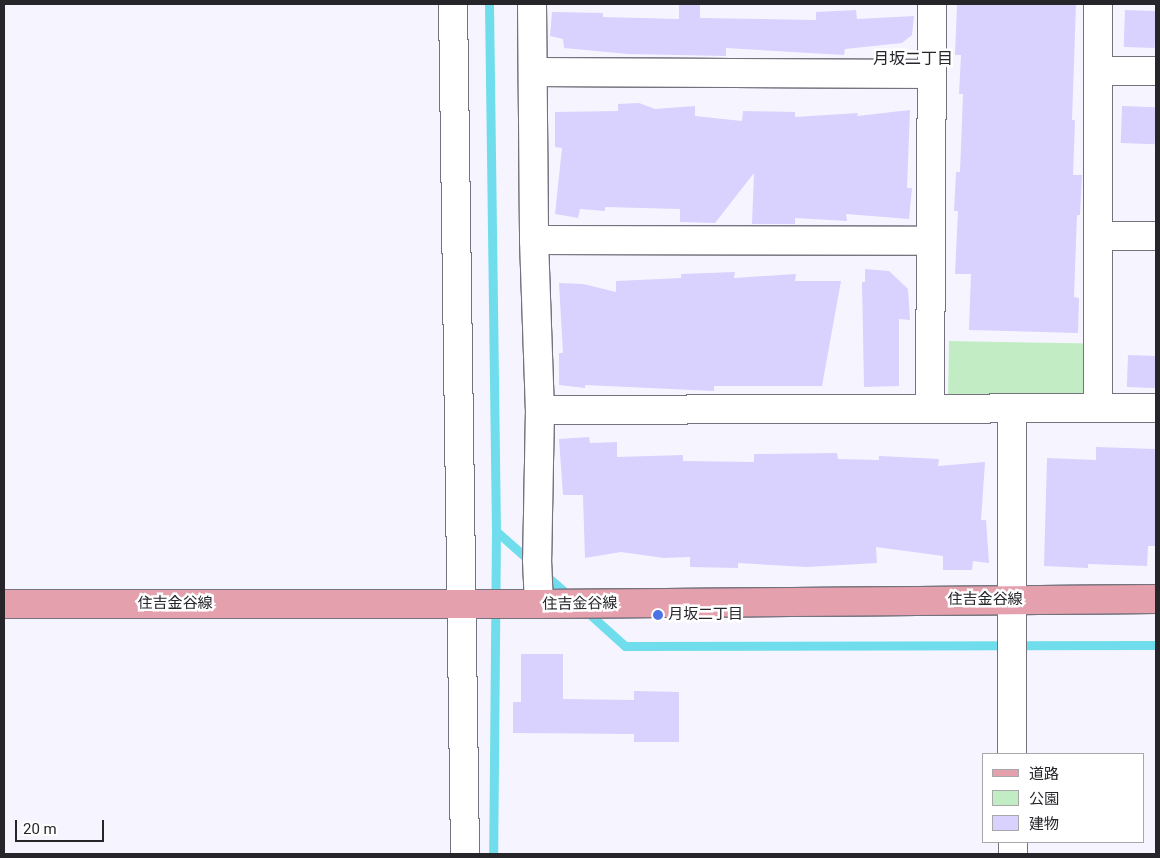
<!DOCTYPE html>
<meta charset="utf-8">
<style>
body{margin:0}
#map{position:relative;width:1160px;height:858px;overflow:hidden;background:#f6f5ff;font-family:Roboto,"Noto Sans JP",sans-serif}
div>[style]{position:absolute}
[style*='--x']{left:calc(var(--x)*1px);top:calc(var(--y)*1px);width:calc(var(--w)*1px);rotate:calc(var(--a)*1deg)}
.green>*{inset:0;background:#c2edc4;transform-origin:0 0}
.stream>*{height:9px;margin:-4.5px;padding:0 4.5px;transform-origin:4.5px;border-radius:4.5px;background:#70dded}
.building>*{inset:0;background:#d9d1fe;transform-origin:0 0}
.roads{filter:drop-shadow(1px 0 #74727d) drop-shadow(-1px 0 #74727d) drop-shadow(0 1px #74727d) drop-shadow(0 -1px #74727d)}
.minor>*{height:28px;margin:-14px;padding:0 14px;transform-origin:14px;border-radius:14px;background:#fff}
.major>*{height:28px;margin:-14px;padding:0 14px;transform-origin:14px;border-radius:14px;background:#e5a0ae}
.dots>*{width:14px;height:14px;translate:-50% -50%;box-sizing:border-box;border:2px solid #fff;border-radius:50%}
span{translate:-50% -50%;white-space:nowrap;text-align:center;line-height:1.15;-webkit-text-stroke:5px #fff;paint-order:stroke}
.street-label{font-size:15px;color:#26252a}
.poi-label{font-size:15px;color:#26252a}
.left{translate:0 -50%;text-align:left}
.neighbourhood-label{font-size:16px;color:#26252a}
.frame{position:absolute;inset:0;border:5px solid #26252a;pointer-events:none}
.legend{position:absolute;left:982px;top:753px;width:162px;height:90px;box-sizing:border-box;background:#fff;border:1px solid #a8a8aa;margin:0;padding:6px 9px;list-style:none;font-size:15px;color:#26252a}
.legend li{display:flex;align-items:center;gap:10px;height:25px}
.legend b{width:25px;border:1px solid #a8a8aa}
.scale{position:absolute;left:15px;top:820px;width:89px;height:22px;box-sizing:border-box;border:2px solid #26252a;border-top:0;padding-left:6px;font-size:15px;line-height:18px;white-space:nowrap;color:#26252a;-webkit-text-stroke:4px #fff;paint-order:stroke}
</style>
<div id="map">
<div class="green">
<i style="left:949px;top:341px;width:142px;height:55px;rotate:1deg"></i>
</div>
<div class="stream">
<i style="--x:489;--y:4;--w:527;--a:89.24"></i>
<i style="--x:496;--y:531;--w:323;--a:90.5"></i>
<i style="--x:496;--y:531;--w:47;--a:41.5"></i>
<i style="--x:544;--y:574;--w:35;--a:41"></i>
<i style="--x:585;--y:610;--w:54;--a:42"></i>
<i style="--x:625;--y:646;--w:531;--a:-0.11"></i>
</div>
<div class="building">
<i style="clip-path:polygon(679px 4px,700px 4px,700px 18px,816px 20px,816px 12px,856px 10px,857px 19px,914px 16px,912px 35px,902px 43px,845px 49px,844px 55px,726px 48px,726px 56px,628px 54px,564px 48px,563px 39px,550px 36px,552px 12px,603px 13px,603px 17px,679px 19px)"></i>
<i style="clip-path:polygon(957px 4px,1076px 4px,1072px 120px,1075px 120px,1073px 175px,1082px 175px,1080px 215px,1077px 215px,1074px 297px,1079px 298px,1078px 333px,969px 330px,971px 274px,955px 274px,958px 211px,954px 211px,956px 172px,960px 172px,963px 94px,959px 94px,961px 55px,955px 55px)"></i>
<i style="left:1125px;top:10px;width:31px;height:37px;rotate:2deg"></i>
<i style="clip-path:polygon(639px 103px,655px 109px,695px 106px,695px 116px,742px 121px,743px 111px,795px 112px,795px 117px,858px 113px,857px 116px,910px 110px,907px 188px,912px 188px,909px 219px,846px 214px,847px 221px,795px 218px,795px 224px,752px 224px,754px 173px,715px 223px,680px 222px,680px 209px,605px 207px,605px 211px,580px 209px,578px 218px,555px 214px,562px 148px,555px 147px,555px 112px,618px 111px,618px 104px)"></i>
<i style="left:1122px;top:106px;width:34px;height:37px;rotate:2deg"></i>
<i style="clip-path:polygon(865px 269px,889px 271px,908px 289px,910px 320px,899px 319px,899px 386px,864px 387px,862px 282px,865px 282px)"></i>
<i style="clip-path:polygon(735px 272px,734px 278px,796px 274px,795px 281px,841px 281px,822px 386px,714px 386px,714px 391px,585px 385px,585px 388px,559px 385px,559px 353px,563px 353px,559px 283px,583px 284px,616px 292px,616px 281px,681px 278px,681px 274px)"></i>
<i style="left:1128px;top:355px;width:28px;height:32px;rotate:2deg"></i>
<i style="clip-path:polygon(589px 437px,590px 443px,617px 442px,617px 457px,683px 455px,683px 461px,754px 462px,754px 454px,837px 453px,838px 459px,879px 460px,879px 456px,939px 459px,938px 466px,985px 462px,981px 520px,986px 520px,989px 563px,973px 561px,972px 570px,943px 570px,943px 556px,876px 547px,877px 563px,807px 567px,738px 563px,738px 568px,690px 567px,690px 557px,664px 558px,621px 552px,585px 558px,583px 495px,563px 495px,559px 439px)"></i>
<i style="clip-path:polygon(1096px 447px,1156px 449px,1156px 546px,1148px 546px,1147px 566px,1088px 564px,1088px 568px,1044px 566px,1047px 458px,1096px 460px)"></i>
<i style="clip-path:polygon(521px 654px,563px 654px,563px 699px,634px 700px,634px 691px,679px 692px,679px 742px,634px 742px,634px 734px,513px 733px,513px 702px,521px 702px)"></i>
</div>
<div class="roads">
<div class="minor">
<i style="--x:453;--y:4;--w:850;--a:89.19"></i>
<i style="--x:532;--y:4;--w:236;--a:89.5"></i>
<i style="--x:534;--y:240;--w:170;--a:88"></i>
<i style="--x:540;--y:410;--w:150;--a:91.1"></i>
<i style="--x:537;--y:560;--w:44;--a:87.4"></i>
<i style="--x:1098;--y:71;--w:58;--a:0"></i>
<i style="--x:533;--y:72;--w:399;--a:0.3"></i>
<i style="--x:1098;--y:236;--w:58;--a:0"></i>
<i style="--x:534;--y:240;--w:397;--a:0.1"></i>
<i style="--x:1098;--y:408;--w:404;--a:-90"></i>
<i style="--x:930;--y:409;--w:405;--a:-89.7"></i>
<i style="--x:540;--y:410;--w:616;--a:-0.19"></i>
<i style="--x:1012;--y:754;--w:346;--a:-90"></i>
<i style="--x:1013;--y:842;--w:12;--a:90"></i>
</div>
<div class="major">
<i style="--x:4;--y:604;--w:535;--a:0"></i>
<i style="--x:539;--y:604;--w:617;--a:-0.46"></i>
</div>
</div>
<div class="dots">
<i style="left:658px;top:615px;background:#4b73e6"></i>
</div>
<div class="street-label">
<span style="left:985px;top:600px">住吉金谷線</span>
<span style="left:175px;top:604px">住吉金谷線</span>
<span style="left:580px;top:604px;rotate:-1deg">住吉金谷線</span>
</div>
<div class="poi-label">
<span class="left" style="left:668px;top:615px">月坂二丁目</span>
</div>
<div class="neighbourhood-label">
<span style="left:913px;top:59px">月坂二丁目</span>
</div>
<div class="frame"></div>
<ul class="legend">
<li><b style="height:6px;background:#e5a0ae"></b>道路</li>
<li><b style="height:14px;background:#c2edc4"></b>公園</li>
<li><b style="height:14px;background:#d9d1fe"></b>建物</li>
</ul>
<div class="scale">20 m</div>
</div>
